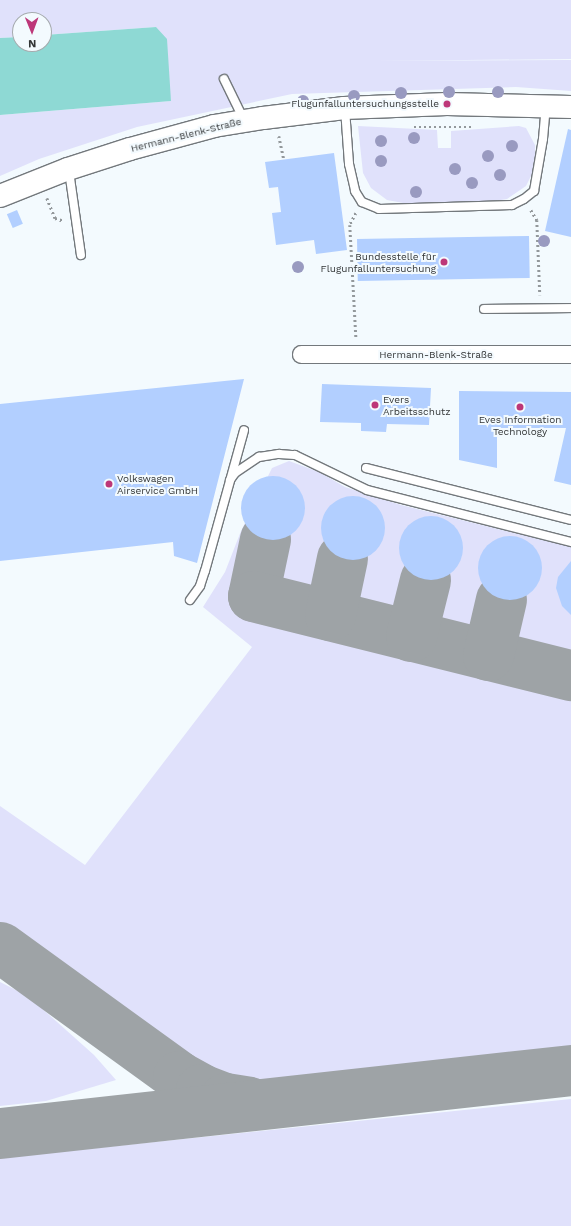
<!DOCTYPE html>
<meta charset="utf-8">
<style>
body{margin:0}
#map{position:relative;width:571px;height:1226px;overflow:hidden;background:#f3fafe;font-family:"Work Sans",sans-serif}
div>[style]{position:absolute}
[style*='--x']{left:calc(var(--x)*1px);top:calc(var(--y)*1px);width:calc(var(--w)*1px);rotate:calc(var(--a)*1deg)}
.green>*{inset:0;background:#e0e1fb}
.water>*{inset:0;background:#8ed9d4}
.taxiway>*{height:51px;margin:-25.5px;padding:0 25.5px;transform-origin:25.5px;border-radius:25.5px;background:#9ea3a6}
.building>*{inset:0;background:#b2cfff;transform-origin:0 0}
.round{border-radius:50%}
.path>*{height:2.5px;margin-top:-1.25px;transform-origin:0;background:repeating-linear-gradient(90deg,#93989b 0 2px,transparent 0 5px)}
.roads{filter:drop-shadow(1px 0 #73787c) drop-shadow(-1px 0 #73787c) drop-shadow(0 1px #73787c) drop-shadow(0 -1px #73787c)}
.lane>*{height:8px;margin:-4px;padding:0 4px;transform-origin:4px;border-radius:4px;background:#fff}
.street>*{height:17px;margin:-8.5px;padding:0 8.5px;transform-origin:8.5px;border-radius:8.5px;background:#fff}
.secondary>*{height:22px;margin:-11px;padding:0 11px;transform-origin:11px;border-radius:11px;background:#fff}
.trees>*{width:12px;height:12px;margin:-6px;border-radius:50%;background:#999ac0}
.dots>*{width:11px;height:11px;translate:-50% -50%;box-sizing:border-box;border:2px solid #f3fafe;border-radius:50%}
span{translate:-50% -50%;white-space:nowrap;text-align:center;line-height:1.15;-webkit-text-stroke:4px #f3fafe;paint-order:stroke}
.poi-label{font-size:10px;color:#323536}
.right{translate:-100% -50%;text-align:right}
.left{translate:0 -50%;text-align:left}
.street-label{font-size:10px;color:#323536}
.north{position:absolute;left:12px;top:12px;width:40px;height:40px;box-sizing:border-box;background:#f3fafe;border:1px solid #a6abae;border-radius:50%;rotate:179deg;font-size:11px;font-weight:700;line-height:16px;text-align:center;color:#323536}
.north::after{content:'';display:block;margin:auto;width:14px;height:18px;background:#bd3779;clip-path:polygon(50% 0,100% 100%,50% 72%,0 100%)}
</style>
<div id="map">
<div class="green">
<i style="clip-path:polygon(0 0,571px 0,571px 59px,374px 61px,571px 60px,571px 91px,516px 87px,292px 94px,137px 127px,39px 159px,0 176px,0 115px,171px 101px,156px 27px,44px 35px,44px 20px,20px 20px,20px 37px,0 38px)"></i>
<i style="clip-path:polygon(358px 126px,437px 130px,438px 148px,451px 148px,451px 131px,519px 126px,526px 128px,535px 145px,535px 168px,526px 186px,507px 199px,482px 203px,409px 204px,387px 200px,371px 188px,363px 173px)"></i>
<i style="clip-path:polygon(289px 461px,319px 472px,345px 487px,401px 505px,571px 547px,571px 1047px,265px 1080px,247px 1080px,210px 1069px,183px 1054px,0 922px,0 806px,85px 865px,252px 647px,203px 607px,225px 572px,241px 531px,272px 468px)"></i>
<i style="clip-path:polygon(0 982px,28px 996px,94px 1055px,116px 1080px,46px 1101px,0 1106px)"></i>
<i style="clip-path:polygon(571px 1099px,571px 1226px,0 1226px,0 1158px)"></i>
</div>
<div class="water">
<i style="clip-path:polygon(156px 27px,167px 39px,171px 101px,0 115px,0 38px,20px 37px,20px 44px,44px 44px,44px 35px)"></i>
</div>
<div class="taxiway">
<i style="--x:265;--y:539;--w:58;--a:101.9"></i>
<i style="--x:253;--y:596;--w:328;--a:14"></i>
<i style="--x:330;--y:615;--w:58;--a:-78.1"></i>
<i style="--x:411;--y:636;--w:58;--a:-76"></i>
<i style="--x:488;--y:655;--w:57;--a:-76.9"></i>
<i style="--x:0;--y:947;--w:220;--a:35.9"></i>
<i style="--x:178;--y:1076;--w:26;--a:29"></i>
<i style="--x:201;--y:1089;--w:26;--a:21"></i>
<i style="--x:225;--y:1098;--w:24;--a:9"></i>
<i style="--x:0;--y:1133;--w:574;--a:-6.3"></i>
</div>
<div class="building">
<i style="clip-path:polygon(568px 129px,571px 130px,571px 237px,545px 231px)"></i>
<i style="clip-path:polygon(334px 153px,347px 250px,316px 254px,314px 240px,276px 245px,272px 213px,281px 212px,278px 187px,269px 188px,265px 162px)"></i>
<i style="left:17px;top:210px;width:15px;height:11px;rotate:67deg"></i>
<i style="left:529px;top:236px;width:42px;height:172px;rotate:89deg"></i>
<i style="clip-path:polygon(244px 379px,197px 563px,174px 556px,173px 542px,0 561px,0 404px)"></i>
<i style="clip-path:polygon(322px 384px,431px 388px,429px 425px,387px 424px,386px 432px,361px 431px,361px 423px,320px 422px)"></i>
<i style="clip-path:polygon(459px 391px,571px 392px,571px 485px,554px 481px,566px 428px,497px 428px,497px 468px,459px 460px)"></i>
<i class="round" style="left:241px;top:476px;width:64px;height:64px"></i>
<i class="round" style="left:321px;top:496px;width:64px;height:64px"></i>
<i class="round" style="left:399px;top:516px;width:64px;height:64px"></i>
<i class="round" style="left:478px;top:536px;width:64px;height:64px"></i>
<i style="clip-path:polygon(571px 561px,571px 615px,562px 606px,556px 588px,558px 577px)"></i>
</div>
<div class="path">
<i style="--x:414;--y:127;--w:59;--a:0"></i>
<i style="--x:279;--y:136;--w:24;--a:78"></i>
<i style="--x:47;--y:198;--w:22;--a:68"></i>
<i style="--x:55;--y:218;--w:9;--a:18"></i>
<i style="--x:531;--y:210;--w:12;--a:59"></i>
<i style="--x:537;--y:220;--w:75;--a:87.7"></i>
<i style="--x:356;--y:213;--w:13;--a:117"></i>
<i style="--x:350;--y:225;--w:112;--a:86.9"></i>
</div>
<div class="roads">
<div class="lane">
<i style="--x:224;--y:79;--w:46;--a:64"></i>
<i style="--x:345;--y:109;--w:55;--a:85.8"></i>
<i style="--x:349;--y:164;--w:28;--a:77"></i>
<i style="--x:355;--y:191;--w:13;--a:58"></i>
<i style="--x:362;--y:202;--w:18;--a:22"></i>
<i style="--x:379;--y:209;--w:133;--a:-1.7"></i>
<i style="--x:512;--y:205;--w:13;--a:-27"></i>
<i style="--x:524;--y:199;--w:13;--a:-39"></i>
<i style="--x:534;--y:191;--w:53;--a:-80.2"></i>
<i style="--x:543;--y:139;--w:32;--a:-85"></i>
<i style="--x:69;--y:171;--w:85;--a:81.9"></i>
<i style="--x:484;--y:309;--w:87;--a:-0.7"></i>
<i style="--x:366;--y:468;--w:211;--a:14.2"></i>
<i style="--x:230;--y:480;--w:9;--a:-54"></i>
<i style="--x:235;--y:473;--w:29;--a:-34"></i>
<i style="--x:259;--y:457;--w:20;--a:-9"></i>
<i style="--x:279;--y:454;--w:16;--a:4"></i>
<i style="--x:295;--y:455;--w:80;--a:25.9"></i>
<i style="--x:367;--y:490;--w:211;--a:14.3"></i>
<i style="--x:190;--y:600;--w:17;--a:-54"></i>
<i style="--x:200;--y:586;--w:16;--a:-72"></i>
<i style="--x:205;--y:571;--w:146;--a:-74.5"></i>
</div>
<div class="street">
<i style="--x:301;--y:354;--w:270;--a:0"></i>
</div>
<div class="secondary">
<i style="--x:0;--y:196;--w:73;--a:-21.7"></i>
<i style="--x:68;--y:169;--w:65;--a:-17.9"></i>
<i style="--x:130;--y:149;--w:87;--a:-15.3"></i>
<i style="--x:214;--y:126;--w:50;--a:-9.3"></i>
<i style="--x:263;--y:118;--w:82;--a:-7"></i>
<i style="--x:344;--y:108;--w:103;--a:-2.2"></i>
<i style="--x:447;--y:104;--w:124;--a:1.4"></i>
</div>
</div>
<div class="trees">
<i style="left:449px;top:92px"></i>
<i style="left:498px;top:92px"></i>
<i style="left:401px;top:93px"></i>
<i style="left:354px;top:96px"></i>
<i style="left:303px;top:101px"></i>
<i style="left:414px;top:138px"></i>
<i style="left:381px;top:141px"></i>
<i style="left:512px;top:146px"></i>
<i style="left:488px;top:156px"></i>
<i style="left:381px;top:161px"></i>
<i style="left:455px;top:169px"></i>
<i style="left:500px;top:175px"></i>
<i style="left:472px;top:183px"></i>
<i style="left:416px;top:192px"></i>
<i style="left:544px;top:241px"></i>
<i style="left:298px;top:267px"></i>
</div>
<div class="dots">
<i style="left:447px;top:104px;background:#bd3779"></i>
<i style="left:444px;top:262px;background:#bd3779"></i>
<i style="left:375px;top:405px;background:#bd3779"></i>
<i style="left:520px;top:407px;background:#bd3779"></i>
<i style="left:109px;top:484px;background:#bd3779"></i>
</div>
<div class="poi-label">
<span class="right" style="left:439px;top:104px">Flugunfalluntersuchungsstelle</span>
<span class="right" style="left:436px;top:262px">Bundesstelle für<br>Flugunfalluntersuchung</span>
<span class="left" style="left:383px;top:405px">Evers<br>Arbeitsschutz</span>
<span style="left:520px;top:425px">Eves Information<br>Technology</span>
<span class="left" style="left:117px;top:484px">Volkswagen<br>Airservice GmbH</span>
</div>
<div class="street-label">
<span style="left:186px;top:135px;rotate:-14deg">Hermann-Blenk-Straße</span>
<span style="left:436px;top:355px">Hermann-Blenk-Straße</span>
</div>
<div class="north">N</div>
</div>
